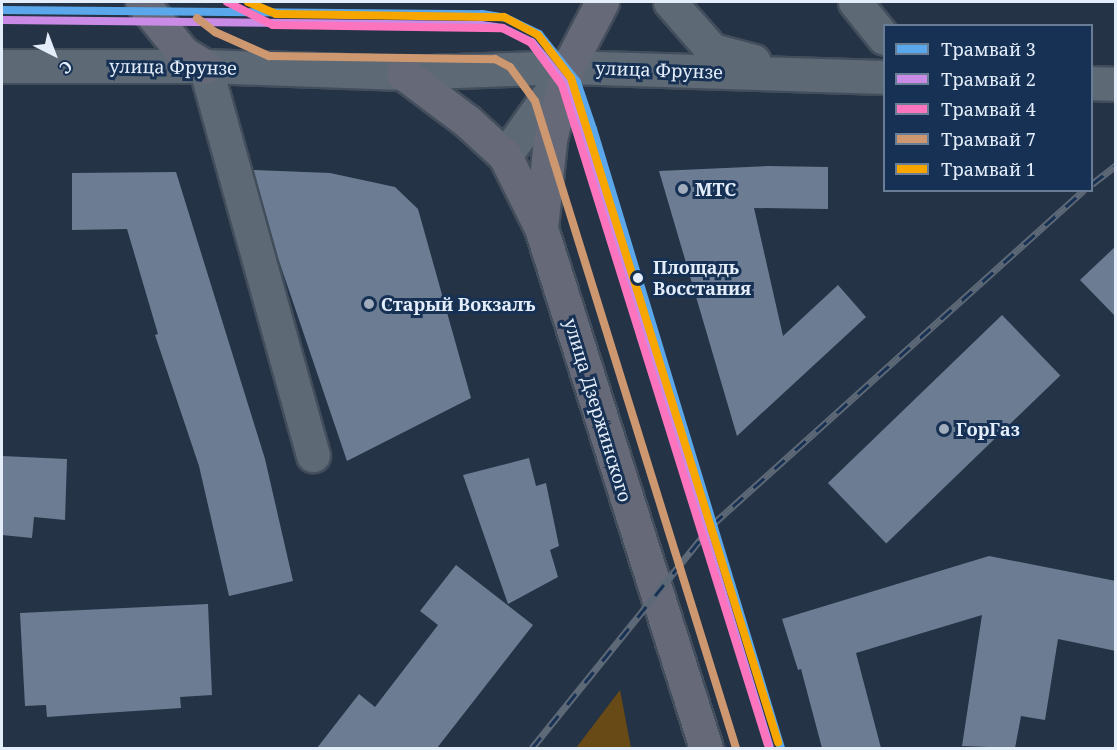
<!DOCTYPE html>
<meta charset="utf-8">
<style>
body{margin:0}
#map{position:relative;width:1117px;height:750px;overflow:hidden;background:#253346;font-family:"Noto Serif",serif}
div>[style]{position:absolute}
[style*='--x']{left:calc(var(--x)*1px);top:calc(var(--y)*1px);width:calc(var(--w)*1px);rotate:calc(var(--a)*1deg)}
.green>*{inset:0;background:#674a16}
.building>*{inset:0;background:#6c7d93;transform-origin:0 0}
.roads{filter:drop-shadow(2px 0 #434e5c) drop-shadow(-2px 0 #434e5c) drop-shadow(0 2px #434e5c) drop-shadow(0 -2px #434e5c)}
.minor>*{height:33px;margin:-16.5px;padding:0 16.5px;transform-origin:16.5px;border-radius:16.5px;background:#5e6976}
.major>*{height:33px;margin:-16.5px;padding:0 16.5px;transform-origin:16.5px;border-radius:16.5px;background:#666977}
.rail>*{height:7px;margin-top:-3.5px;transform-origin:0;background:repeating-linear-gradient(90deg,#173154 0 14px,#5e6977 0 28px);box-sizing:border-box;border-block:2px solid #5e6977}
.tram-1>*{height:8px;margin:-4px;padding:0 4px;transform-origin:4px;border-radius:4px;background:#5aa8eb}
.tram-2>*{height:8px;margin:-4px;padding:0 4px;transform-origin:4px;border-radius:4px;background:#ca8be6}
.tram-3>*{height:8px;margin:-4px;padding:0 4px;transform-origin:4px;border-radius:4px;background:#fc73be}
.tram-4>*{height:8px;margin:-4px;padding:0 4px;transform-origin:4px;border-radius:4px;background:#cd976f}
.tram-5>*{height:8px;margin:-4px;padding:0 4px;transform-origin:4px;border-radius:4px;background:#f7a600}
.dots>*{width:16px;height:16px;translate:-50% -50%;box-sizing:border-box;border:3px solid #173154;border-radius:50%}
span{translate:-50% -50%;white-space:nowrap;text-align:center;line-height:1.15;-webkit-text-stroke:6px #173154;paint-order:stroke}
.street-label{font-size:18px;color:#e4eefb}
.poi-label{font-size:18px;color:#e4eefb;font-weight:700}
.left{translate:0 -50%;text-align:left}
.stop-label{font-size:18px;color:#e4eefb;font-weight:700}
.frame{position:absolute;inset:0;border:3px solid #e4eefb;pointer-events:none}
.legend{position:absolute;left:883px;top:24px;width:210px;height:168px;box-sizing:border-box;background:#173154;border:2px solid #697d97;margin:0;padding:8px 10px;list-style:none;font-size:18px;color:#e4eefb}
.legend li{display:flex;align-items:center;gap:12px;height:30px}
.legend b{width:30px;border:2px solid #697d97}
.north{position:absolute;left:24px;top:24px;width:60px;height:60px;-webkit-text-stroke:4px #173154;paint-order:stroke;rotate:138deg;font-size:16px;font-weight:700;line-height:24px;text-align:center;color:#e4eefb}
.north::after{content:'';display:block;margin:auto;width:21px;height:27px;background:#e4eefb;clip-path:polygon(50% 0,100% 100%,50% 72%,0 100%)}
</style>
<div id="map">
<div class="green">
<i style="clip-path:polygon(620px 690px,631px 748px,576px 748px)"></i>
</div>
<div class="building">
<i style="clip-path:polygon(768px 166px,828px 167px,828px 209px,754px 208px,783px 336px,838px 285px,866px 317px,737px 436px,659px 171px)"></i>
<i style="clip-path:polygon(253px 170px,330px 173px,395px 187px,418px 209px,471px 398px,347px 461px,278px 258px)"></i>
<i style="clip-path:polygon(176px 172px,265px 459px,293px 581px,229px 596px,199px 466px,155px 335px,158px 334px,127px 229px,72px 230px,72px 173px)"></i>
<i style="clip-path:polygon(1116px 246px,1116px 317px,1080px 280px)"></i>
<i style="left:1002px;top:315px;width:84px;height:242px;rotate:46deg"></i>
<i style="clip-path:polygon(2px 456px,67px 459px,65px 520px,34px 517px,32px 538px,2px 535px)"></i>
<i style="clip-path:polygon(529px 458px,536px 486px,546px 483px,559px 546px,550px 550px,558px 577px,508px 604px,463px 475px)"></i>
<i style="clip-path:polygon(989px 556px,1116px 581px,1116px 651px,1058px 639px,1045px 720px,1021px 716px,1015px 748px,962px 746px,982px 615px,856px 653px,881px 748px,822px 748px,801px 669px,798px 670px,782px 619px)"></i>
<i style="clip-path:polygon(456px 565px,533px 625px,437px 748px,317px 748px,359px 694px,375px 707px,438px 625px,420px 611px)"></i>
<i style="clip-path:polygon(208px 604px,212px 695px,180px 697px,181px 708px,89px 714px,47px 717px,46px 705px,25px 706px,20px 613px)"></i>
</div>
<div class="roads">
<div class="minor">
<i style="--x:670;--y:2;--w:64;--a:48.8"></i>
<i style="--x:712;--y:50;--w:43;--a:14.7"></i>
<i style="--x:855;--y:2;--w:46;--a:51.1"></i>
<i style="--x:2;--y:66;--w:203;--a:0"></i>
<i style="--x:205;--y:66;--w:198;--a:2"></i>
<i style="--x:403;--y:73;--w:165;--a:-2.1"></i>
<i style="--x:568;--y:67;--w:316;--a:1.8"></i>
<i style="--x:205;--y:66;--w:404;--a:74.5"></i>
<i style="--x:1092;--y:83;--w:24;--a:2"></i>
<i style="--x:505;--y:156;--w:107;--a:-54.5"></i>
</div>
<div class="major">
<i style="--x:142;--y:2;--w:65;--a:51.2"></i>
<i style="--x:183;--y:53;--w:26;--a:31"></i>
<i style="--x:602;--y:2;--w:73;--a:117.6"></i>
<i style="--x:568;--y:67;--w:75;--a:103.9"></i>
<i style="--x:550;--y:140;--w:88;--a:95.8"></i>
<i style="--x:541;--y:228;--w:546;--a:72.4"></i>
<i style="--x:403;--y:73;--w:80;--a:36.9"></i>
<i style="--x:467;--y:121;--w:52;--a:42.6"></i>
<i style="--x:505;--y:156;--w:80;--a:63.4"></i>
</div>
</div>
<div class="rail">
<i style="--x:1092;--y:184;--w:31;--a:-38"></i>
<i style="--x:532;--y:748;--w:287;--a:-51.1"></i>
<i style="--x:712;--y:525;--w:501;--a:-42"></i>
</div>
<div class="tram-1">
<i style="--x:2;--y:10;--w:480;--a:0.5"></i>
<i style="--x:482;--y:14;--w:24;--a:9"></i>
<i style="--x:506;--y:18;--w:37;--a:26"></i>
<i style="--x:539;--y:34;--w:61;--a:51.6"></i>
<i style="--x:577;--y:82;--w:50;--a:71.2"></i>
<i style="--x:593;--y:129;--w:647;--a:73.11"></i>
</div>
<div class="tram-2">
<i style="--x:2;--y:20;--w:479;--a:0.6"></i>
<i style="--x:481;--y:25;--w:22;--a:8"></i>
<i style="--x:503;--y:28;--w:32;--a:26"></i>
<i style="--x:532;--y:42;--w:58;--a:51.3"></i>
<i style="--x:568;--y:87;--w:47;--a:71.6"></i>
<i style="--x:583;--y:132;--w:644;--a:73.11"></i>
</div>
<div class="tram-3">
<i style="--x:227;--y:2;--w:51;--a:26.6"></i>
<i style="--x:273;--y:25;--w:229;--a:0.8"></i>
<i style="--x:502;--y:28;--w:33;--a:27"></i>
<i style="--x:531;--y:43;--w:52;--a:53.6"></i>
<i style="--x:562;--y:85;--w:691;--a:72.67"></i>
</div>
<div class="tram-4">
<i style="--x:197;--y:18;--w:23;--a:38"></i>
<i style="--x:215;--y:32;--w:59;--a:24"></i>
<i style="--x:269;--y:56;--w:226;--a:0.8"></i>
<i style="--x:495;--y:59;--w:17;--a:28"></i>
<i style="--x:510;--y:67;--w:42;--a:53.7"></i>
<i style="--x:535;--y:101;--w:678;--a:72.74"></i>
</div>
<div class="tram-5">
<i style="--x:248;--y:2;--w:30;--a:23"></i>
<i style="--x:276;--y:14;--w:228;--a:0.8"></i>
<i style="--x:504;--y:17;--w:38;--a:28"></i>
<i style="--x:538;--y:35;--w:54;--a:52.5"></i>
<i style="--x:571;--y:78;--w:696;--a:72.69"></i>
</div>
<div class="dots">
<i style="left:683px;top:189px;background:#a1adbc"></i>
<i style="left:638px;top:278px;background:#e4eefb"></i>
<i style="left:369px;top:304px;background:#a1adbc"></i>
<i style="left:944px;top:429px;background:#a1adbc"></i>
</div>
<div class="street-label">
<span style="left:173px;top:67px;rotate:1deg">улица Фрунзе</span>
<span style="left:659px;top:70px;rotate:2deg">улица Фрунзе</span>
<span style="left:598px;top:410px;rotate:73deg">улица Дзержинского</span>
</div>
<div class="poi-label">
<span class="left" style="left:695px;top:189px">МТС</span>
<span class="left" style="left:381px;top:304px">Старый Вокзалъ</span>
<span class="left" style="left:956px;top:429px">ГорГаз</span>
</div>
<div class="stop-label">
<span class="left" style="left:653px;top:278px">Площадь<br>Восстания</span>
</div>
<div class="frame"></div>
<ul class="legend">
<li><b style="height:8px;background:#5aa8eb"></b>Трамвай 3</li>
<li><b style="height:8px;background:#ca8be6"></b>Трамвай 2</li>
<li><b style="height:8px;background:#fc73be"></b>Трамвай 4</li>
<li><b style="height:8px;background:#cd976f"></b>Трамвай 7</li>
<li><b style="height:8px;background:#f7a600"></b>Трамвай 1</li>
</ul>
<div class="north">С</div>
</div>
